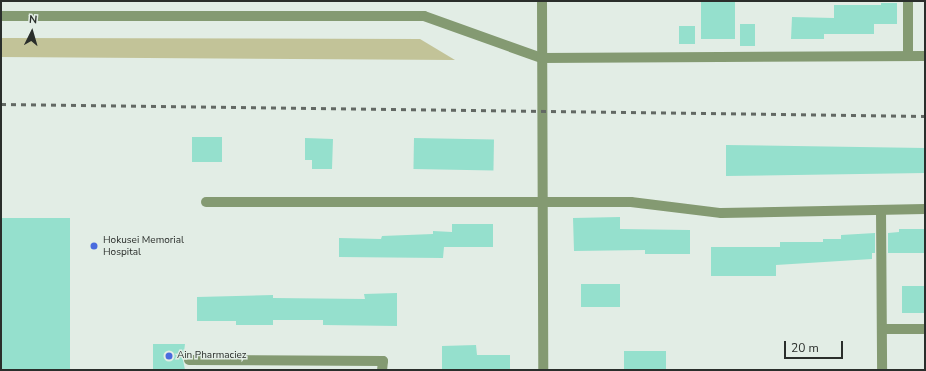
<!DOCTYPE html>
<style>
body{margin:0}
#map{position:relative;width:926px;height:371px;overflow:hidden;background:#e2ede5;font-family:"Nunito Sans",sans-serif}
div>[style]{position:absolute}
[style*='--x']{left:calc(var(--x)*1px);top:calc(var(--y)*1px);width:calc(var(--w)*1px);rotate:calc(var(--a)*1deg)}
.green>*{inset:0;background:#c2c398}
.building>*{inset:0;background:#95e0cd;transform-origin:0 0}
.minor>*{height:10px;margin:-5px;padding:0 5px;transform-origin:5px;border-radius:5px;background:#849a72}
.rail>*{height:3px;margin-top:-1.5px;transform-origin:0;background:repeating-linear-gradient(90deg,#626863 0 5px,transparent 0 10px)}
.dots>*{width:11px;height:11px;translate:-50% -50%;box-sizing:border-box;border:2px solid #e2ede5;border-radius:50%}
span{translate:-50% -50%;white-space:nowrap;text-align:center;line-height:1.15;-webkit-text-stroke:3px #e2ede5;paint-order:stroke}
.poi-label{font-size:10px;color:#2a2e2b}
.left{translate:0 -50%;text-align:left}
.frame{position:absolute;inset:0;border:2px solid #2a2e2b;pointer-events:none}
.north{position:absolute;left:12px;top:12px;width:40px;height:40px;-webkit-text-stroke:3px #e2ede5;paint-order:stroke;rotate:5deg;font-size:11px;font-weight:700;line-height:16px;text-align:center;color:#2a2e2b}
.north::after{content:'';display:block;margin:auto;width:14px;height:18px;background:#2a2e2b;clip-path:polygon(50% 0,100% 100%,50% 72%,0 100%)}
.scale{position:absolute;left:784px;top:341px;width:59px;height:18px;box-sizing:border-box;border:2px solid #2a2e2b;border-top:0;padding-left:5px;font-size:12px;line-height:14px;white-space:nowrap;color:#2a2e2b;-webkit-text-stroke:3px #e2ede5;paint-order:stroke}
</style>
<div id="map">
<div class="green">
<i style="clip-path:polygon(1px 38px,420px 39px,455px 60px,1px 57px)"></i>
</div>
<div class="building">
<i style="left:701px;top:1px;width:34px;height:38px"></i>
<i style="clip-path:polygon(881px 3px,897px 3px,897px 24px,874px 24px,874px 34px,824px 34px,824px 39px,791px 39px,792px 17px,834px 18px,834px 5px,881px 5px)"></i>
<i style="left:740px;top:24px;width:15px;height:22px"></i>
<i style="left:695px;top:26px;width:18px;height:16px;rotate:90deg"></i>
<i style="left:192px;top:137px;width:30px;height:25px"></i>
<i style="clip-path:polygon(305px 138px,333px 139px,332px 169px,312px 169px,312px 160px,305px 160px)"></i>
<i style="left:414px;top:138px;width:80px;height:31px;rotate:1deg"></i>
<i style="clip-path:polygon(726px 145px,925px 148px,925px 173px,726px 176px)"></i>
<i style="clip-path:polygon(620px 217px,620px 229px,690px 230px,690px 254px,645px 254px,645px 250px,574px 251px,573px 218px)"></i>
<i style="left:1px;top:218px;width:69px;height:152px"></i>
<i style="clip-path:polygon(452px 224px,493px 224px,493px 247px,444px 247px,443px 258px,339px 257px,339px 238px,381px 239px,382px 236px,433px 234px,433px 231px,452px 232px)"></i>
<i style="clip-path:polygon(899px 229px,925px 229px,925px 253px,888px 253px,888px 233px,899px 232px)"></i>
<i style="clip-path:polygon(875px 233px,875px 253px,872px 253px,872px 259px,776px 265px,776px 276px,711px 276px,711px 247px,780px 247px,780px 242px,823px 242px,823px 239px,841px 239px,841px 235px)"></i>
<i style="left:620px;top:284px;width:23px;height:39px;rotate:90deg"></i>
<i style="left:902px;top:286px;width:23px;height:27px"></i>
<i style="clip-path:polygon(397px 293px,397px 326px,323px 325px,323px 320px,273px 320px,273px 325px,236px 325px,236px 321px,197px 321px,197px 297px,273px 295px,273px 298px,365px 299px,364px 294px)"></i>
<i style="clip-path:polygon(153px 344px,185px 344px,183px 360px,185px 370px,153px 370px)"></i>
<i style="clip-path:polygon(476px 345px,477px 355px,510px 355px,510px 370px,442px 370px,442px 346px)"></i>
<i style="left:666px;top:351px;width:19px;height:42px;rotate:90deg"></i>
</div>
<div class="minor">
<i style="--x:542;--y:1;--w:369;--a:89.8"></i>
<i style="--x:908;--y:1;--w:55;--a:90"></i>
<i style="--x:1;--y:16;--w:423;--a:0"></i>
<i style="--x:424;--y:16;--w:124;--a:19.7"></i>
<i style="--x:541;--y:58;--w:384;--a:-0.3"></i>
<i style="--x:206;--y:202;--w:425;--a:0"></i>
<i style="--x:631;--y:202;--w:91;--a:7"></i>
<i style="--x:721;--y:213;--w:204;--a:-1.1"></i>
<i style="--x:881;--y:210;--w:160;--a:89.6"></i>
<i style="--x:882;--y:329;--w:43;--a:0"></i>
<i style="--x:189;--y:360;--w:194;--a:0.3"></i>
<i style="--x:383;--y:361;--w:9;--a:96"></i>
</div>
<div class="rail">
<i style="--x:1;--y:104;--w:924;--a:0.74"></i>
</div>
<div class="dots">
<i style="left:94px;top:246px;background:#496bde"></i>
<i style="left:169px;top:356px;background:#496bde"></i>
</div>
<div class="poi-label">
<span class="left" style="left:103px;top:246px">Hokusei Memorial<br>Hospital</span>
<span class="left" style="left:177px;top:356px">Ain Pharmaciez</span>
</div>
<div class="frame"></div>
<div class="north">N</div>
<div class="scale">20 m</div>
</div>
